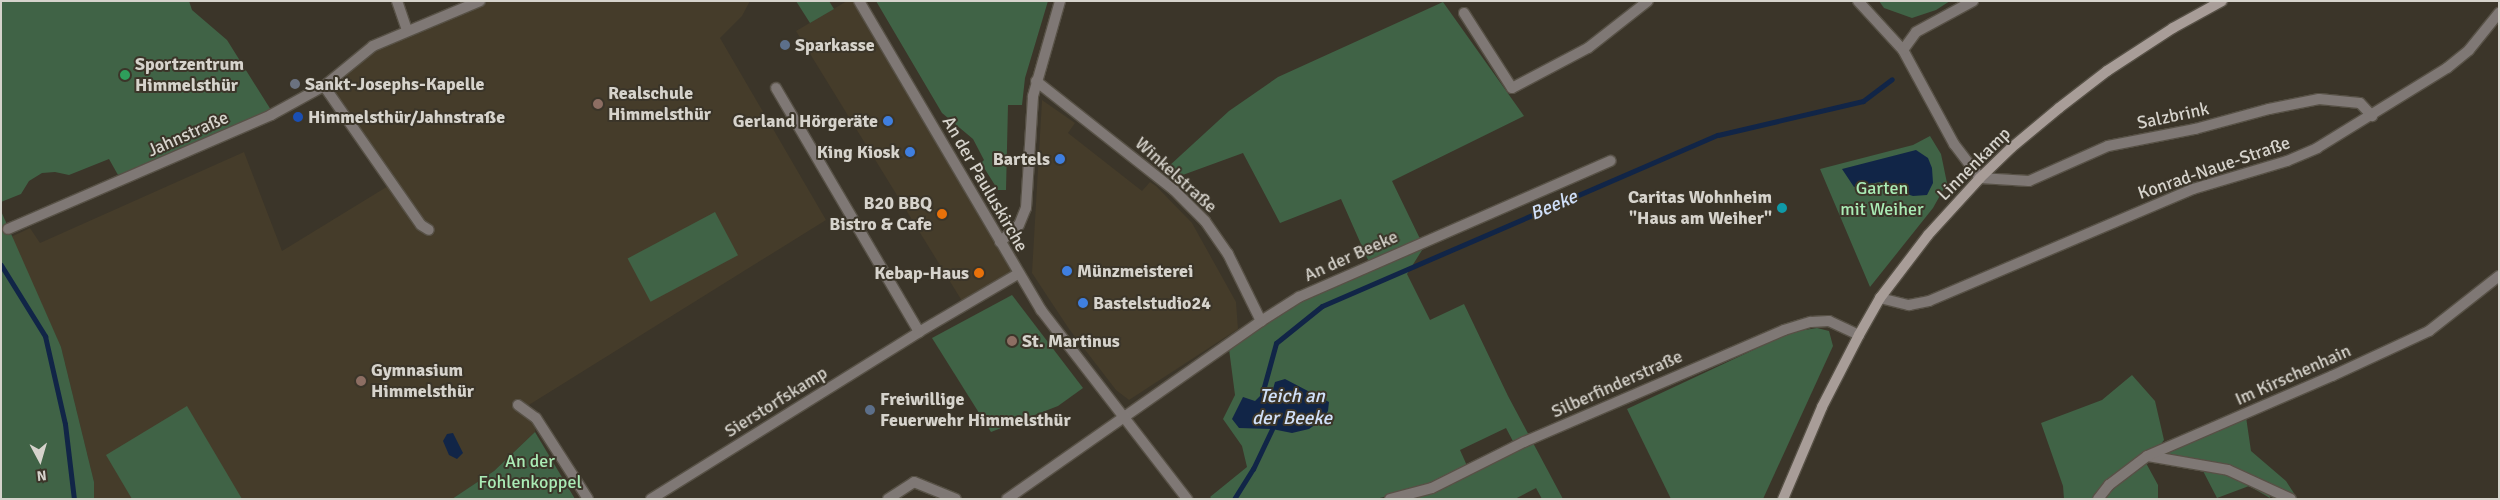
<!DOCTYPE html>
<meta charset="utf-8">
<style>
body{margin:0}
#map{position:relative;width:2500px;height:500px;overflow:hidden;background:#3b3529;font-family:Signika,sans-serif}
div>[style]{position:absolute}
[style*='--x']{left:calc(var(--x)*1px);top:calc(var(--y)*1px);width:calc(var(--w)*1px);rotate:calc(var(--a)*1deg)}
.built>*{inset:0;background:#453c2a}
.green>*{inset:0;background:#406346;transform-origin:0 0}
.water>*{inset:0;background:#112547}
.stream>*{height:5px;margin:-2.5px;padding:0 2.5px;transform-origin:2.5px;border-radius:2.5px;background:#112547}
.roads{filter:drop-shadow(1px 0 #575146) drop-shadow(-1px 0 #575146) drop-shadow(0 1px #575146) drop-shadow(0 -1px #575146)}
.minor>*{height:10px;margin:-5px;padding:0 5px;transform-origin:5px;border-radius:5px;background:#7f7875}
.tertiary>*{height:10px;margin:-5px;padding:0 5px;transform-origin:5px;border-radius:5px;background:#7f7875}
.secondary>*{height:10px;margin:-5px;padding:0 5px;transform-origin:5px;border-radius:5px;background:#a89d98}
.dots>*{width:14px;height:14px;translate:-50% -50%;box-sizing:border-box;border:2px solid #3b3529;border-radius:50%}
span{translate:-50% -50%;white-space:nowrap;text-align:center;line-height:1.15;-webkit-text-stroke:4px #3b3529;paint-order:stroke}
.poi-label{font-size:18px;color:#d6d3cc;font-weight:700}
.left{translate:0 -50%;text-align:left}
.right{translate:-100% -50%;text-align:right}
.street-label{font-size:18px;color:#d6d3cc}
.park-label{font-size:18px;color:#aaebb5}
.water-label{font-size:19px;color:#d0e0fa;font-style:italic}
.frame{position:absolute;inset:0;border:2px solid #d6d3cc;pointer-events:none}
.north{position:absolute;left:15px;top:435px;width:50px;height:50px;-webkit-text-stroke:4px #3b3529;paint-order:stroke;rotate:174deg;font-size:14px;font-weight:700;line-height:20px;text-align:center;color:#d6d3cc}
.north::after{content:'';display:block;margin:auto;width:18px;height:22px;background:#d6d3cc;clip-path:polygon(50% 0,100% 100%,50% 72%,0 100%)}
</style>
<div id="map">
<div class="built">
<i style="clip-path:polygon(480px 1px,750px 1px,742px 16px,720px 38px,826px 220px,524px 408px,536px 418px,535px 432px,494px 471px,452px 499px,94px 499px,94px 482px,61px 347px,11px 237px,30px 228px,40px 243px,244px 152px,282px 251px,393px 183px,324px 86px,361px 56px)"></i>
<i style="clip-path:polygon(847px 1px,854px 1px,1014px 272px,962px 301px,796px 31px)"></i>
<i style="clip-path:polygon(1042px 100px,1075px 123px,1068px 133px,1142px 191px,1150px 182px,1156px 186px,1192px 223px,1236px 302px,1238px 329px,1129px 400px,1116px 390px,1069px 329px,1032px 273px)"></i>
</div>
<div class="green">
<i style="clip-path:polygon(1px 1px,189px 1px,192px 10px,227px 40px,271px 110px,118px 175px,109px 159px,69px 175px,55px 172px,42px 173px,29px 181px,21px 194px,1px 202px)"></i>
<i style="clip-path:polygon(796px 1px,829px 1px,834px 9px,810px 23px)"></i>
<i style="clip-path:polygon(876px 1px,1048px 1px,1025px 78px,1022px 105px,1008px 105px,1006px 190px,998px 190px,981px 163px,984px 160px,973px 139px,942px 113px)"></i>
<i style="clip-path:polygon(1879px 1px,1950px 1px,1936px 10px,1912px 18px,1884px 8px)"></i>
<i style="clip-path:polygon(1443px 2px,1524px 116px,1392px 181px,1424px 247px,1407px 274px,1430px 320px,1464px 304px,1508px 396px,1563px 499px,1542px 499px,1536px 488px,1515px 499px,1396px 499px,1433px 489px,1516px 447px,1506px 428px,1460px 450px,1468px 468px,1429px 487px,1375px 499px,1212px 499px,1210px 497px,1247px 467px,1242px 446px,1223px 419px,1235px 395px,1229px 349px,1307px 298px,1372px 269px,1341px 199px,1280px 223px,1243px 153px,1180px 176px,1169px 166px,1229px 111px,1278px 77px)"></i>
<i style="clip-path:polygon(1930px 136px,1941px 154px,1947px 183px,1933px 208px,1870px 287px,1820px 169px,1913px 145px)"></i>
<i style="clip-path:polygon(1px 211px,61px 347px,94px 482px,94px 499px,1px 499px)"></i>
<i style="left:715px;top:212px;width:49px;height:99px;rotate:62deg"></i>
<i style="clip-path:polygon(1012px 295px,1083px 388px,1058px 406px,991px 432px,932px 338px)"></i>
<i style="clip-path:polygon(1817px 328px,1829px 331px,1833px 346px,1763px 499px,1671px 499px,1627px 409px,1792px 332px)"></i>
<i style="clip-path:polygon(2132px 375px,2155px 401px,2164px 440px,2146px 463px,2158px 485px,2158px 499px,2064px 499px,2063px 486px,2041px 423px,2102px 400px)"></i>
<i style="clip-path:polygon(187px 406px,242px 499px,132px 499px,106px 455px)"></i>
<i style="clip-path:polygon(2246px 417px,2251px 451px,2286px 481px,2297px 498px,2230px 467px,2160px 455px)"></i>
<i style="clip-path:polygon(535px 432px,575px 499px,452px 499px,494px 471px)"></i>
<i style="clip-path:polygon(2202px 469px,2228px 473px,2269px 492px,2270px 498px,2249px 486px,2217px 498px)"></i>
</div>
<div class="water">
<i style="clip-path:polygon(1916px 150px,1928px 158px,1932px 168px,1933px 183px,1927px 195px,1913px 196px,1891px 189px,1880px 182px,1854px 187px,1842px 169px)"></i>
<i style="clip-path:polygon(1285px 379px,1329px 402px,1328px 411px,1322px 420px,1309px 429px,1292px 433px,1272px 429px,1239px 428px,1232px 419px,1243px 397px,1255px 401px,1262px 394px,1271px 396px,1275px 382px)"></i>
<i style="clip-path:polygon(453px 433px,463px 453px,457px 459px,449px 455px,443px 441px,447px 434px)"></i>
</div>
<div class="stream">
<i style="--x:1;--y:265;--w:84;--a:58.2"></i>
<i style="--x:45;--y:336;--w:90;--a:77.2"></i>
<i style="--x:65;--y:424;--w:76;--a:83.2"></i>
<i style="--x:1262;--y:394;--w:53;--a:-74.6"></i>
<i style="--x:1276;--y:343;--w:59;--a:-38.8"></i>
<i style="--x:1322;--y:306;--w:431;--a:-23.4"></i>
<i style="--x:1718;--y:135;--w:149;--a:-13.2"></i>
<i style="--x:1863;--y:101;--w:36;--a:-37"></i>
<i style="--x:1234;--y:499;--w:36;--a:-58"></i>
<i style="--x:1253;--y:469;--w:44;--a:-64.6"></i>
</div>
<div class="roads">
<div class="minor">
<i style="--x:397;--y:1;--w:31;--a:71"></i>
<i style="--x:1858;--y:1;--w:67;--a:47.4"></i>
<i style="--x:1903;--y:50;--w:107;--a:61.5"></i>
<i style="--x:1954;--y:144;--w:43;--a:52.6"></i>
<i style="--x:1980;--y:178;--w:49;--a:3.5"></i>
<i style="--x:2029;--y:181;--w:86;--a:-23.9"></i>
<i style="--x:2108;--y:146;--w:89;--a:-11.1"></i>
<i style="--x:2195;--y:129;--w:77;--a:-15.1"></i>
<i style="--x:2269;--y:109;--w:51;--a:-11.3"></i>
<i style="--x:2319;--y:99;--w:41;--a:5.6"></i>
<i style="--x:2360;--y:103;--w:18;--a:47"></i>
<i style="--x:1464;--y:13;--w:89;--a:57.4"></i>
<i style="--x:1512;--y:88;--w:86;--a:-27.8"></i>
<i style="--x:1588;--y:48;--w:76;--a:-38.1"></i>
<i style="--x:1903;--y:50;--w:22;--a:-54"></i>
<i style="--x:1916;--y:32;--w:65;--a:-28.5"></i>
<i style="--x:1036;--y:81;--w:176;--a:38.3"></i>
<i style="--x:1174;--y:190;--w:44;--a:45"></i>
<i style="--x:1205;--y:221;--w:40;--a:55.1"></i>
<i style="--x:1228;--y:254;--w:75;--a:63.8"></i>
<i style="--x:324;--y:86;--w:169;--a:55.1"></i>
<i style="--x:421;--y:225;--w:9;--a:32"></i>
<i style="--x:776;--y:88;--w:283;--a:59.6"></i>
<i style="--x:8;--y:229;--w:287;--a:-23.4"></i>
<i style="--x:271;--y:115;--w:60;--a:-28.7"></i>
<i style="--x:324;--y:86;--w:63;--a:-39.2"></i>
<i style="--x:373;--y:46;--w:116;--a:-22.8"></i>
<i style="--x:1000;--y:242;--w:25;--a:-42"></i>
<i style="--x:1019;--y:225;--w:18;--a:-68"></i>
<i style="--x:1026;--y:208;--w:112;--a:-86.4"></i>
<i style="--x:1033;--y:96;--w:99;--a:-74.1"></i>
<i style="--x:1880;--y:298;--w:30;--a:14"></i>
<i style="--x:1909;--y:305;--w:20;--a:-11"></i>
<i style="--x:1929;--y:301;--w:287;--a:-23"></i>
<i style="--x:2193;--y:189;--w:98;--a:-16.6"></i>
<i style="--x:2287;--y:161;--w:33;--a:-23"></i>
<i style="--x:2317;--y:148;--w:153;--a:-31.6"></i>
<i style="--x:2447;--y:68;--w:28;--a:-39"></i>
<i style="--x:2469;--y:50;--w:48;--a:-51"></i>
<i style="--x:518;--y:405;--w:22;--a:36"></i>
<i style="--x:536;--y:418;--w:96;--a:57.3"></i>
<i style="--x:2148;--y:456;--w:81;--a:9.9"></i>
<i style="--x:2228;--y:470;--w:69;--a:24.7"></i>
<i style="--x:651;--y:499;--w:316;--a:-31.9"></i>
<i style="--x:919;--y:332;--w:115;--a:-30.4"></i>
<i style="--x:888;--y:499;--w:31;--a:-33"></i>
<i style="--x:914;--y:482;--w:45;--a:22"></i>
<i style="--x:1007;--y:499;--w:310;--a:-35"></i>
<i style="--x:1261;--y:321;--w:45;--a:-32.3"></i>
<i style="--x:1299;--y:297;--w:340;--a:-23.6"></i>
<i style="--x:1390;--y:499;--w:43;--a:-14.7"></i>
<i style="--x:1432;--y:488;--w:103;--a:-26.6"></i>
<i style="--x:1524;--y:442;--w:283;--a:-23.3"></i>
<i style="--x:1784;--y:330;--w:28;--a:-17"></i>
<i style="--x:1811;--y:322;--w:18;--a:-3"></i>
<i style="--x:1829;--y:321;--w:33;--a:25"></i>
<i style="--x:2098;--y:499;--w:18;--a:-52"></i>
<i style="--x:2109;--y:485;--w:48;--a:-37.3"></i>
<i style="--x:2147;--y:456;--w:202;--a:-23.4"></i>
<i style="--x:2332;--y:376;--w:107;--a:-24.9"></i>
<i style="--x:2429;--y:331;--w:89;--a:-38.2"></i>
</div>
<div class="tertiary">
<i style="--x:859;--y:1;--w:359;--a:59.5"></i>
<i style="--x:1041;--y:310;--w:239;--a:52.3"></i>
</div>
<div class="secondary">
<i style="--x:1783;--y:499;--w:100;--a:-67"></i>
<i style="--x:1822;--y:407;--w:81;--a:-62.8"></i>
<i style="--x:1859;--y:335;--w:43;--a:-60.4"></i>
<i style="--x:1880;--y:298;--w:79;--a:-52.7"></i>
<i style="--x:1928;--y:235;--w:77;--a:-47.6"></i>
<i style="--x:1980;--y:178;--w:43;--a:-44.1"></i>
<i style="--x:2011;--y:148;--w:62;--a:-39.8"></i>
<i style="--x:2059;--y:108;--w:61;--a:-37.6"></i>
<i style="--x:2107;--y:71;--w:79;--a:-33.1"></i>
<i style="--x:2173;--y:28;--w:56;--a:-28.9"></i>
</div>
</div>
<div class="dots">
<i style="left:785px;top:45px;background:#5c6f8a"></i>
<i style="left:125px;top:75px;background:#2e9e5b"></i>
<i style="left:295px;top:84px;background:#6b7280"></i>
<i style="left:598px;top:104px;background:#8d6e63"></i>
<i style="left:298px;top:117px;background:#1a4fb4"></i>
<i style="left:888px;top:121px;background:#3f7fe0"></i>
<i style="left:910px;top:152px;background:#3f7fe0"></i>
<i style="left:1060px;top:159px;background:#3f7fe0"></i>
<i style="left:1782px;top:208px;background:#0f9aa8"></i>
<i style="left:942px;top:214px;background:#e8710a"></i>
<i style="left:1067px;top:271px;background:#3f7fe0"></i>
<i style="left:979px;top:273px;background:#e8710a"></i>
<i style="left:1083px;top:303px;background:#3f7fe0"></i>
<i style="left:1012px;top:341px;background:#8d6e63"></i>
<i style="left:361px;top:381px;background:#8d6e63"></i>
<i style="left:870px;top:410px;background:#5c6f8a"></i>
</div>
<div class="poi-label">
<span class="left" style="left:795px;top:45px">Sparkasse</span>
<span class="left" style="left:135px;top:75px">Sportzentrum<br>Himmelsthür</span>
<span class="left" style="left:305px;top:84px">Sankt-Josephs-Kapelle</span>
<span class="left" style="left:608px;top:104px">Realschule<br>Himmelsthür</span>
<span class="left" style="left:308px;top:117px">Himmelsthür/Jahnstraße</span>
<span class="right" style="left:878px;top:121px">Gerland Hörgeräte</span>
<span class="right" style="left:900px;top:152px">King Kiosk</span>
<span class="right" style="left:1050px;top:159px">Bartels</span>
<span class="right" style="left:1772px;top:208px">Caritas Wohnheim<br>"Haus am Weiher"</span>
<span class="right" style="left:932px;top:214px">B20 BBQ<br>Bistro &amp; Cafe</span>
<span class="left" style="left:1077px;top:271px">Münzmeisterei</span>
<span class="right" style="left:969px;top:273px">Kebap-Haus</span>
<span class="left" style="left:1093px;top:303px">Bastelstudio24</span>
<span class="left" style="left:1022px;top:341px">St. Martinus</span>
<span class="left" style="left:371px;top:381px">Gymnasium<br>Himmelsthür</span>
<span class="left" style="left:880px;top:410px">Freiwillige<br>Feuerwehr Himmelsthür</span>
</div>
<div class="street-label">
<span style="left:2173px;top:116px;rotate:-12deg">Salzbrink</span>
<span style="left:188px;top:134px;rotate:-24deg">Jahnstraße</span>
<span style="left:1974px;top:164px;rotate:-45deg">Linnenkamp</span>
<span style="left:2214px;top:168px;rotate:-19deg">Konrad-Naue-Straße</span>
<span style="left:1176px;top:175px;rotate:42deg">Winkelstraße</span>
<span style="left:985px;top:184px;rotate:60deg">An der Pauluskirche</span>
<span style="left:1351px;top:256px;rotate:-24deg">An der Beeke</span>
<span style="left:2293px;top:375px;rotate:-24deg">Im Kirschenhain</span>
<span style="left:1617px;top:384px;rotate:-24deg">Silberfinderstraße</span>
<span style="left:776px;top:402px;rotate:-32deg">Sierstorfskamp</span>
</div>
<div class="park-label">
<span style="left:1882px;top:199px">Garten<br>mit Weiher</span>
<span style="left:530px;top:472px">An der<br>Fohlenkoppel</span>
</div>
<div class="water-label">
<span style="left:1554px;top:206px;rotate:-23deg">Beeke</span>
<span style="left:1292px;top:408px">Teich an<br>der Beeke</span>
</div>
<div class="frame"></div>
<div class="north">N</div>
</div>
